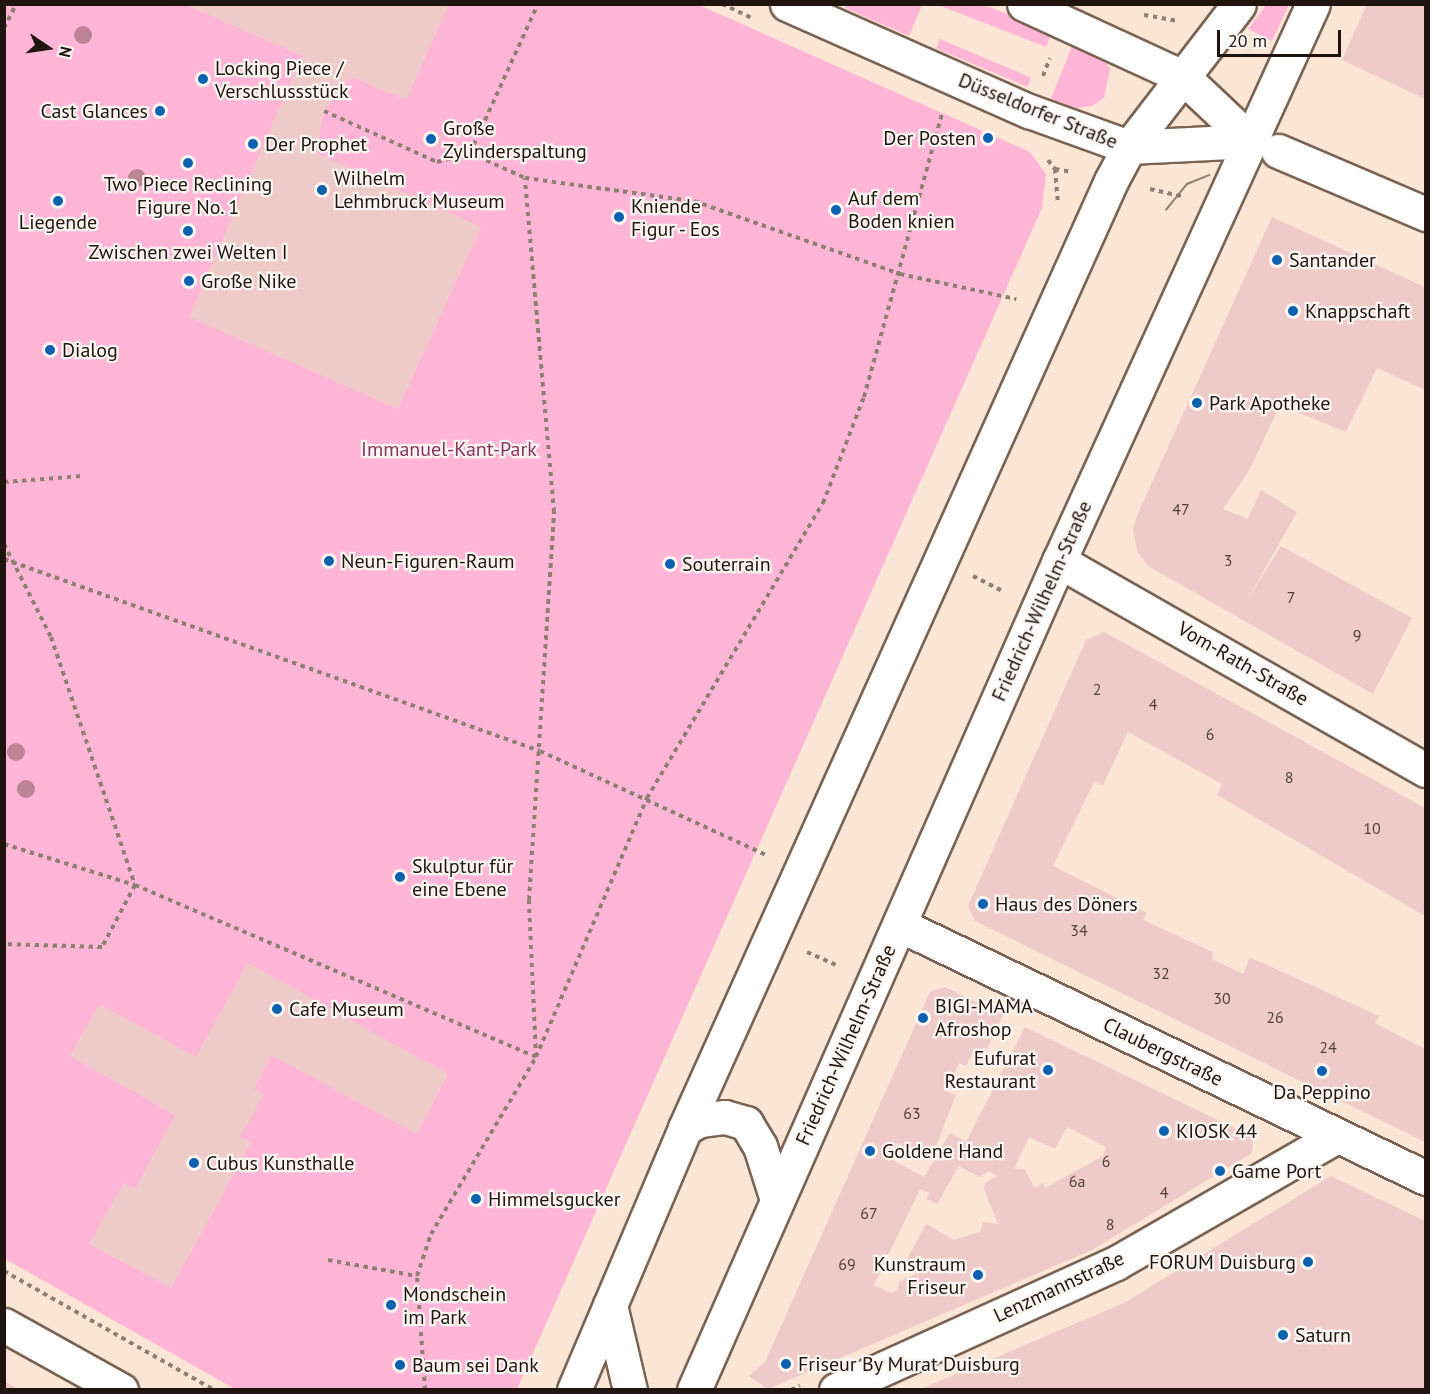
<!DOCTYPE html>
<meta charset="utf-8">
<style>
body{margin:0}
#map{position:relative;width:1430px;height:1394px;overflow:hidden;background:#fbe5d5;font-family:"PT Sans",sans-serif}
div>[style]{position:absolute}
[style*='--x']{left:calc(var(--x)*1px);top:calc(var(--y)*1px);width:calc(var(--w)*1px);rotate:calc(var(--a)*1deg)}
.green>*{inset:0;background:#ffb6d6;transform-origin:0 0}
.building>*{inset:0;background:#eecbc8}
.path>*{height:4px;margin-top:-2px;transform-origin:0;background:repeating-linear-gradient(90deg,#8f7f73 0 4.5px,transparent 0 9px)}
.roads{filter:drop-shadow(2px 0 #7b6353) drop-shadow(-2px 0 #7b6353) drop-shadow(0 2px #7b6353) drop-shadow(0 -2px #7b6353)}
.pedestrian>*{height:33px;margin:-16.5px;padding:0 16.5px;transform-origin:16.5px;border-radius:16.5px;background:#fff}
.minor>*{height:33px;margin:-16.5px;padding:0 16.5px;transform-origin:16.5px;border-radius:16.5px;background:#fff}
.secondary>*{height:33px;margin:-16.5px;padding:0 16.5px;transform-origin:16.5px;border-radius:16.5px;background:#fff}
.tram>*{height:1.5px;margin:-0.75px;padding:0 0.75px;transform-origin:0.75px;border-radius:0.75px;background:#8f7e73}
.trees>*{width:18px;height:18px;margin:-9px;border-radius:50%;background:#bc8495}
.dots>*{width:16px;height:16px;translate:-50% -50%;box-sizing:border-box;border:3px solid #fbf5f2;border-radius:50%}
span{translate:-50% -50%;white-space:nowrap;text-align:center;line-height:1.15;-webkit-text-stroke:4.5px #fbf5f2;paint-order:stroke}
.number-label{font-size:16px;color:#53423c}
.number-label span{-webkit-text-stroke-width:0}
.poi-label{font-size:20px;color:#1f150e}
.left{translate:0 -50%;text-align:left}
.right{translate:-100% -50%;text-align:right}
.street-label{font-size:20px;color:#1f150e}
.park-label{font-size:20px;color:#893460}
.frame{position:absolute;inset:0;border:6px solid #1f150e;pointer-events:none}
.north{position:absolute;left:18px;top:18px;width:60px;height:60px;-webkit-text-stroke:4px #fbf5f2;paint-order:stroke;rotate:103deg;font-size:16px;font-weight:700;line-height:24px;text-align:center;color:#1f150e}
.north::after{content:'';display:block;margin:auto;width:21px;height:27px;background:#1f150e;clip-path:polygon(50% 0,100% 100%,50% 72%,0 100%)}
.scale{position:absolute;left:1217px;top:30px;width:124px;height:27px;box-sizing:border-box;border:3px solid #1f150e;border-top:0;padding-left:8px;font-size:18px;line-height:21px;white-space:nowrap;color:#1f150e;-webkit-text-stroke:4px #fbf5f2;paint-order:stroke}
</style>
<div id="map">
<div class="green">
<i style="clip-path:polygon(5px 5px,699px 5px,1030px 152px,1046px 174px,1042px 208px,517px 1389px,235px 1389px,5px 1259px)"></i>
<i style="clip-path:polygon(846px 5px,888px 6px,922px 5px,909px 36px,845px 8px)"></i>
<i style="clip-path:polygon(938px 5px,984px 5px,1052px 31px,1046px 47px)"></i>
<i style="clip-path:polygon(1266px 5px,1289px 5px,1272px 41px,1248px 29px)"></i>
<i style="left:940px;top:39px;width:99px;height:10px;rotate:23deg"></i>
<i style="clip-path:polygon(1074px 41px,1101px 55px,1110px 69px,1104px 98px,1092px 106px,1077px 108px,1051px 99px)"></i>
</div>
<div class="building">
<i style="clip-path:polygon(184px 4px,449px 4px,406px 100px,351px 77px,324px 111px,316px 153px,481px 227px,398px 409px,189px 317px,302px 56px)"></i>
<i style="clip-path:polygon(1367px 4px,1425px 4px,1425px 99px,1342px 60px)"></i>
<i style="clip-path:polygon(1272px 217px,1425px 287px,1425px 390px,1377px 368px,1346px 432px,1280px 405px,1250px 469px,1223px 509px,1248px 519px,1261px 490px,1297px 512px,1246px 602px,1281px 546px,1412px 618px,1373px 694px,1148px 566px,1137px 551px,1133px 528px,1140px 509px)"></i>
<i style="clip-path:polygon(1104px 632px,1425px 808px,1425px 916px,1217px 795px,1222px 784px,1128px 732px,1103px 785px,1094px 782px,1053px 866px,1147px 913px,1143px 920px,1213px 952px,1212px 959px,1243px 974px,1250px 958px,1267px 965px,1379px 1016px,1375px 1023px,1425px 1049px,1425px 1142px,975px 921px,968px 906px,1086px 640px)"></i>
<i style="clip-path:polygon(248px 963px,448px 1074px,417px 1134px,271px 1055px,254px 1089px,264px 1095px,240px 1137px,251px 1143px,171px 1288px,89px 1244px,124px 1183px,135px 1189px,175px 1115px,70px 1056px,99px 1004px,196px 1057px)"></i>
<i style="clip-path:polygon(evenodd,945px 987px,1003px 1015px,985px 1053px,974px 1049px,966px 1066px,959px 1063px,946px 1091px,956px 1095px,931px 1159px,897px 1143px,889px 1158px,924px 1177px,950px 1133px,966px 1142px,1025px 1027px,1253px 1137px,1252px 1153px,1092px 1250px,768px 1389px,749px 1376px,765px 1362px,930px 992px,945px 987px,1067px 1127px,1106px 1147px,1103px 1156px,1045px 1188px,1044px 1183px,1034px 1188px,1025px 1169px,1014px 1169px,1029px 1137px,1055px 1149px,1067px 1127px,945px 987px,959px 1166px,980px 1177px,989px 1171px,997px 1176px,985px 1183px,984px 1189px,998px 1224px,983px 1222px,980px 1232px,954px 1240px,926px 1224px,907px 1259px,920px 1272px,900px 1281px,897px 1290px,891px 1293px,874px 1285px,920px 1189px,929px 1193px,927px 1199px,937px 1204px,959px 1166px)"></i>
<i style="clip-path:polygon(1331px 1176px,1425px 1221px,1425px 1389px,921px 1389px,1124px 1303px)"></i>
<i style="clip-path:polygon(4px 1381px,18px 1389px,4px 1389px)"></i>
</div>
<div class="path">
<i style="--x:722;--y:4;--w:33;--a:25"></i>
<i style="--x:1144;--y:15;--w:35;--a:10"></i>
<i style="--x:4;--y:28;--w:27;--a:-63"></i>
<i style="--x:1043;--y:76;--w:19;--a:-69"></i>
<i style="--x:324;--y:111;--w:124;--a:24.3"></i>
<i style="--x:437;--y:162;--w:34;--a:-15"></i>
<i style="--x:470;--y:153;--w:60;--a:24.4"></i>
<i style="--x:525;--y:178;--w:171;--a:7.8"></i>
<i style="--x:694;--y:201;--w:219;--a:19.5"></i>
<i style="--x:900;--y:274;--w:119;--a:12.2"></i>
<i style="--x:470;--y:153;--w:164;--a:-65.5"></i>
<i style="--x:1048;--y:160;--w:11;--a:52"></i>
<i style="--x:1055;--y:169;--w:17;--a:10"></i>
<i style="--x:1055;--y:169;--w:32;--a:85"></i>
<i style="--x:1150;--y:189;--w:35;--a:13"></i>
<i style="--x:4;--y:482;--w:79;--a:-4.3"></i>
<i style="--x:4;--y:544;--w:104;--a:63.2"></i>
<i style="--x:51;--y:637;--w:262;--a:71.3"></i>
<i style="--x:135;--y:885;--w:70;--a:118"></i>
<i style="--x:102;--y:947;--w:98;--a:-178.2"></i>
<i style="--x:4;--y:559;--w:569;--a:19.71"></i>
<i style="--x:540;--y:751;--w:249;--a:24.7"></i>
<i style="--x:973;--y:576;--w:35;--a:27"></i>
<i style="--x:4;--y:844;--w:137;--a:17.4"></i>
<i style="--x:135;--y:885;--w:436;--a:23.2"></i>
<i style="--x:536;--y:1057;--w:157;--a:-92.6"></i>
<i style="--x:529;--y:900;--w:389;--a:-86.3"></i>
<i style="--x:554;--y:512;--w:335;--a:-95"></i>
<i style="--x:807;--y:952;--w:34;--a:24"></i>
<i style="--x:328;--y:1260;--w:90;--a:10.2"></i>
<i style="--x:4;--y:1271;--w:241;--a:29.5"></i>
<i style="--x:425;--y:1390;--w:114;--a:-94"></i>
<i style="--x:417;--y:1276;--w:44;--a:-71.6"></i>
<i style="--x:431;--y:1234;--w:206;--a:-59.3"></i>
<i style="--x:536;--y:1057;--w:282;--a:-66.8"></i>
<i style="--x:647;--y:798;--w:344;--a:-59.2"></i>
<i style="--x:823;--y:503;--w:114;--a:-68.9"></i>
<i style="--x:864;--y:397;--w:295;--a:-74.6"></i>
<i style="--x:791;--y:1390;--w:10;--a:-29"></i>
</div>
<div class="roads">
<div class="pedestrian">
<i style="--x:1278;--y:151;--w:161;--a:23.1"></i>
</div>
<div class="minor">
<i style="--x:1059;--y:561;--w:422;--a:29.7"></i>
<i style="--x:900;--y:925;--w:584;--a:25.69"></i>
<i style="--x:685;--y:1128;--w:17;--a:-28"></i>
<i style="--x:700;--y:1120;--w:25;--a:-7"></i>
<i style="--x:725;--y:1117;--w:22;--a:16"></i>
<i style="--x:746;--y:1123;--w:27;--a:59"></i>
<i style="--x:760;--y:1146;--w:57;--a:72.5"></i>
<i style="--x:610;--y:1305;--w:87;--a:76.8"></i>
<i style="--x:4;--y:1325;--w:134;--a:29.1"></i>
<i style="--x:836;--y:1390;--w:307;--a:-24.4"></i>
<i style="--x:1116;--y:1263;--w:255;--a:-29.9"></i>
</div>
<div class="secondary">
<i style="--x:787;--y:4;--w:265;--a:23.9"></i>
<i style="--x:1029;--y:111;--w:106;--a:19.8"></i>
<i style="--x:1129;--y:147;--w:122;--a:-2.8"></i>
<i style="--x:1024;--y:4;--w:175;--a:24.7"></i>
<i style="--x:1183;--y:77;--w:93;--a:43.3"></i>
<i style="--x:574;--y:1390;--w:285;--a:-67"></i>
<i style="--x:685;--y:1128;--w:1038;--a:-65.78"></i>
<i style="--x:1111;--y:181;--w:38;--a:-62"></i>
<i style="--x:1129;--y:147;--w:180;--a:-52.4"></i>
<i style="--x:694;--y:1390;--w:906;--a:-66.24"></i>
<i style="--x:1059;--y:561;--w:612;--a:-65.49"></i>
</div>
</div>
<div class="tram">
<i style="--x:1166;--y:210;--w:33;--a:-51"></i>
<i style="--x:1187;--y:184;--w:24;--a:-22"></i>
</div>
<div class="trees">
<i style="left:83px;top:35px"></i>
<i style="left:137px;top:178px"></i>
<i style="left:16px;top:752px"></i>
<i style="left:26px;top:789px"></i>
</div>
<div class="dots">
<i style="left:203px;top:79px;background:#0d62b0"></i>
<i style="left:160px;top:111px;background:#0d62b0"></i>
<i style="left:988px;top:138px;background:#0d62b0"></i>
<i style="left:431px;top:139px;background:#0d62b0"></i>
<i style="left:253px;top:144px;background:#0d62b0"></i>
<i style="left:188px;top:163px;background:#0d62b0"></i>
<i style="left:322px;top:190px;background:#0d62b0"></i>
<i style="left:58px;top:201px;background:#0d62b0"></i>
<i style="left:836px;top:210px;background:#0d62b0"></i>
<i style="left:619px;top:217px;background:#0d62b0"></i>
<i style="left:188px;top:231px;background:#0d62b0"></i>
<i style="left:1277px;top:260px;background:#0d62b0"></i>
<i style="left:189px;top:281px;background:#0d62b0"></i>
<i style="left:1293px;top:311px;background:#0d62b0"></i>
<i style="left:50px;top:350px;background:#0d62b0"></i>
<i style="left:1197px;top:403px;background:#0d62b0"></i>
<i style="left:329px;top:561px;background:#0d62b0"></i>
<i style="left:670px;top:564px;background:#0d62b0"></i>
<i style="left:400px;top:877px;background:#0d62b0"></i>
<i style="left:983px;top:904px;background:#0d62b0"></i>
<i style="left:277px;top:1009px;background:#0d62b0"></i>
<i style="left:923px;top:1018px;background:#0d62b0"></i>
<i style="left:1048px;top:1070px;background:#0d62b0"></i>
<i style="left:1322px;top:1071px;background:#0d62b0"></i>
<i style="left:1164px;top:1131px;background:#0d62b0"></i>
<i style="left:870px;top:1151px;background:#0d62b0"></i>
<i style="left:194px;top:1163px;background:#0d62b0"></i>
<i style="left:1220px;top:1171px;background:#0d62b0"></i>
<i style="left:476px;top:1199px;background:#0d62b0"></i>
<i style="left:1308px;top:1262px;background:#0d62b0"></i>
<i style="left:978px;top:1275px;background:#0d62b0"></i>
<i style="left:391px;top:1305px;background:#0d62b0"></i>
<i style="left:1283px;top:1335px;background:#0d62b0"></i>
<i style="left:786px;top:1364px;background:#0d62b0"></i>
<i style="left:400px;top:1365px;background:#0d62b0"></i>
</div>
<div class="number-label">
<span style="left:1181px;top:509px">47</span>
<span style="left:1228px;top:560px">3</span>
<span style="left:1291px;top:597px">7</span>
<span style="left:1357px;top:635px">9</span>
<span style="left:1097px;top:689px">2</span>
<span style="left:1153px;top:704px">4</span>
<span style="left:1210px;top:734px">6</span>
<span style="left:1289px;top:777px">8</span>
<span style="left:1372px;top:828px">10</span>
<span style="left:1079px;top:930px">34</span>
<span style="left:1161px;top:973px">32</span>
<span style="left:1222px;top:998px">30</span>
<span style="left:1275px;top:1017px">26</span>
<span style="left:1328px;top:1047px">24</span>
<span style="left:912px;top:1113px">63</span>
<span style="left:1106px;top:1161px">6</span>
<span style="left:1077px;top:1181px">6a</span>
<span style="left:1164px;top:1192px">4</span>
<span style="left:869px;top:1213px">67</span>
<span style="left:1110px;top:1224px">8</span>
<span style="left:847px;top:1264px">69</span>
</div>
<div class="poi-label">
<span class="left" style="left:215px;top:80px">Locking Piece /<br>Verschlussstück</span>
<span class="right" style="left:148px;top:111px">Cast Glances</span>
<span class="left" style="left:443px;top:140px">Große<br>Zylinderspaltung</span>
<span class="right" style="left:976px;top:138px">Der Posten</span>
<span class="left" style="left:265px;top:144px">Der Prophet</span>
<span class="left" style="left:334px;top:190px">Wilhelm<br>Lehmbruck Museum</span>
<span style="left:188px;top:196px">Two Piece Reclining<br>Figure No. 1</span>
<span class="left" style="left:848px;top:210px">Auf dem<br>Boden knien</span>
<span class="left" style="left:631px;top:218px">Kniende<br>Figur - Eos</span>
<span style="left:58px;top:222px">Liegende</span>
<span style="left:188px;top:252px">Zwischen zwei Welten I</span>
<span class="left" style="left:1289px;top:260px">Santander</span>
<span class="left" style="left:201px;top:281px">Große Nike</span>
<span class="left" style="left:1305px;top:311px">Knappschaft</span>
<span class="left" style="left:62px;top:350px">Dialog</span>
<span class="left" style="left:1209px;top:403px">Park Apotheke</span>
<span class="left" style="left:341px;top:561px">Neun-Figuren-Raum</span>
<span class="left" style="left:682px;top:564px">Souterrain</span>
<span class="left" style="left:412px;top:878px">Skulptur für<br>eine Ebene</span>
<span class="left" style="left:995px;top:904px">Haus des Döners</span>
<span class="left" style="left:935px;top:1018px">BIGI-MAMA<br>Afroshop</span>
<span class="left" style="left:289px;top:1009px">Cafe Museum</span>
<span class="right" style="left:1036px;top:1070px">Eufurat<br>Restaurant</span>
<span style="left:1322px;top:1092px">Da Peppino</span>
<span class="left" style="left:1176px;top:1131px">KIOSK 44</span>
<span class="left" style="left:882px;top:1151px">Goldene Hand</span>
<span class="left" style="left:206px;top:1163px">Cubus Kunsthalle</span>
<span class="left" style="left:1232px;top:1171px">Game Port</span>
<span class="left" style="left:488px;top:1199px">Himmelsgucker</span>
<span class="right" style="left:1296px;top:1262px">FORUM Duisburg</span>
<span class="right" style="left:966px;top:1276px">Kunstraum<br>Friseur</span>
<span class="left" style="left:403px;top:1306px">Mondschein<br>im Park</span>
<span class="left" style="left:1295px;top:1335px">Saturn</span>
<span class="left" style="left:798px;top:1364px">Friseur By Murat Duisburg</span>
<span class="left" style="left:412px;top:1365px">Baum sei Dank</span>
</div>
<div class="street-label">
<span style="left:1038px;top:111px;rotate:22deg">Düsseldorfer Straße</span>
<span style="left:1042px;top:601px;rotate:-66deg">Friedrich-Wilhelm-Straße</span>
<span style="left:1243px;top:664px;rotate:30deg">Vom-Rath-Straße</span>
<span style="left:846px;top:1045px;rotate:-66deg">Friedrich-Wilhelm-Straße</span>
<span style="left:1163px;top:1052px;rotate:26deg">Claubergstraße</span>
<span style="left:1059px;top:1287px;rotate:-25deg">Lenzmannstraße</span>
</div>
<div class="park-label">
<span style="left:449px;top:449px">Immanuel-Kant-Park</span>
</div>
<div class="frame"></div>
<div class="north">N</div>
<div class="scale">20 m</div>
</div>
